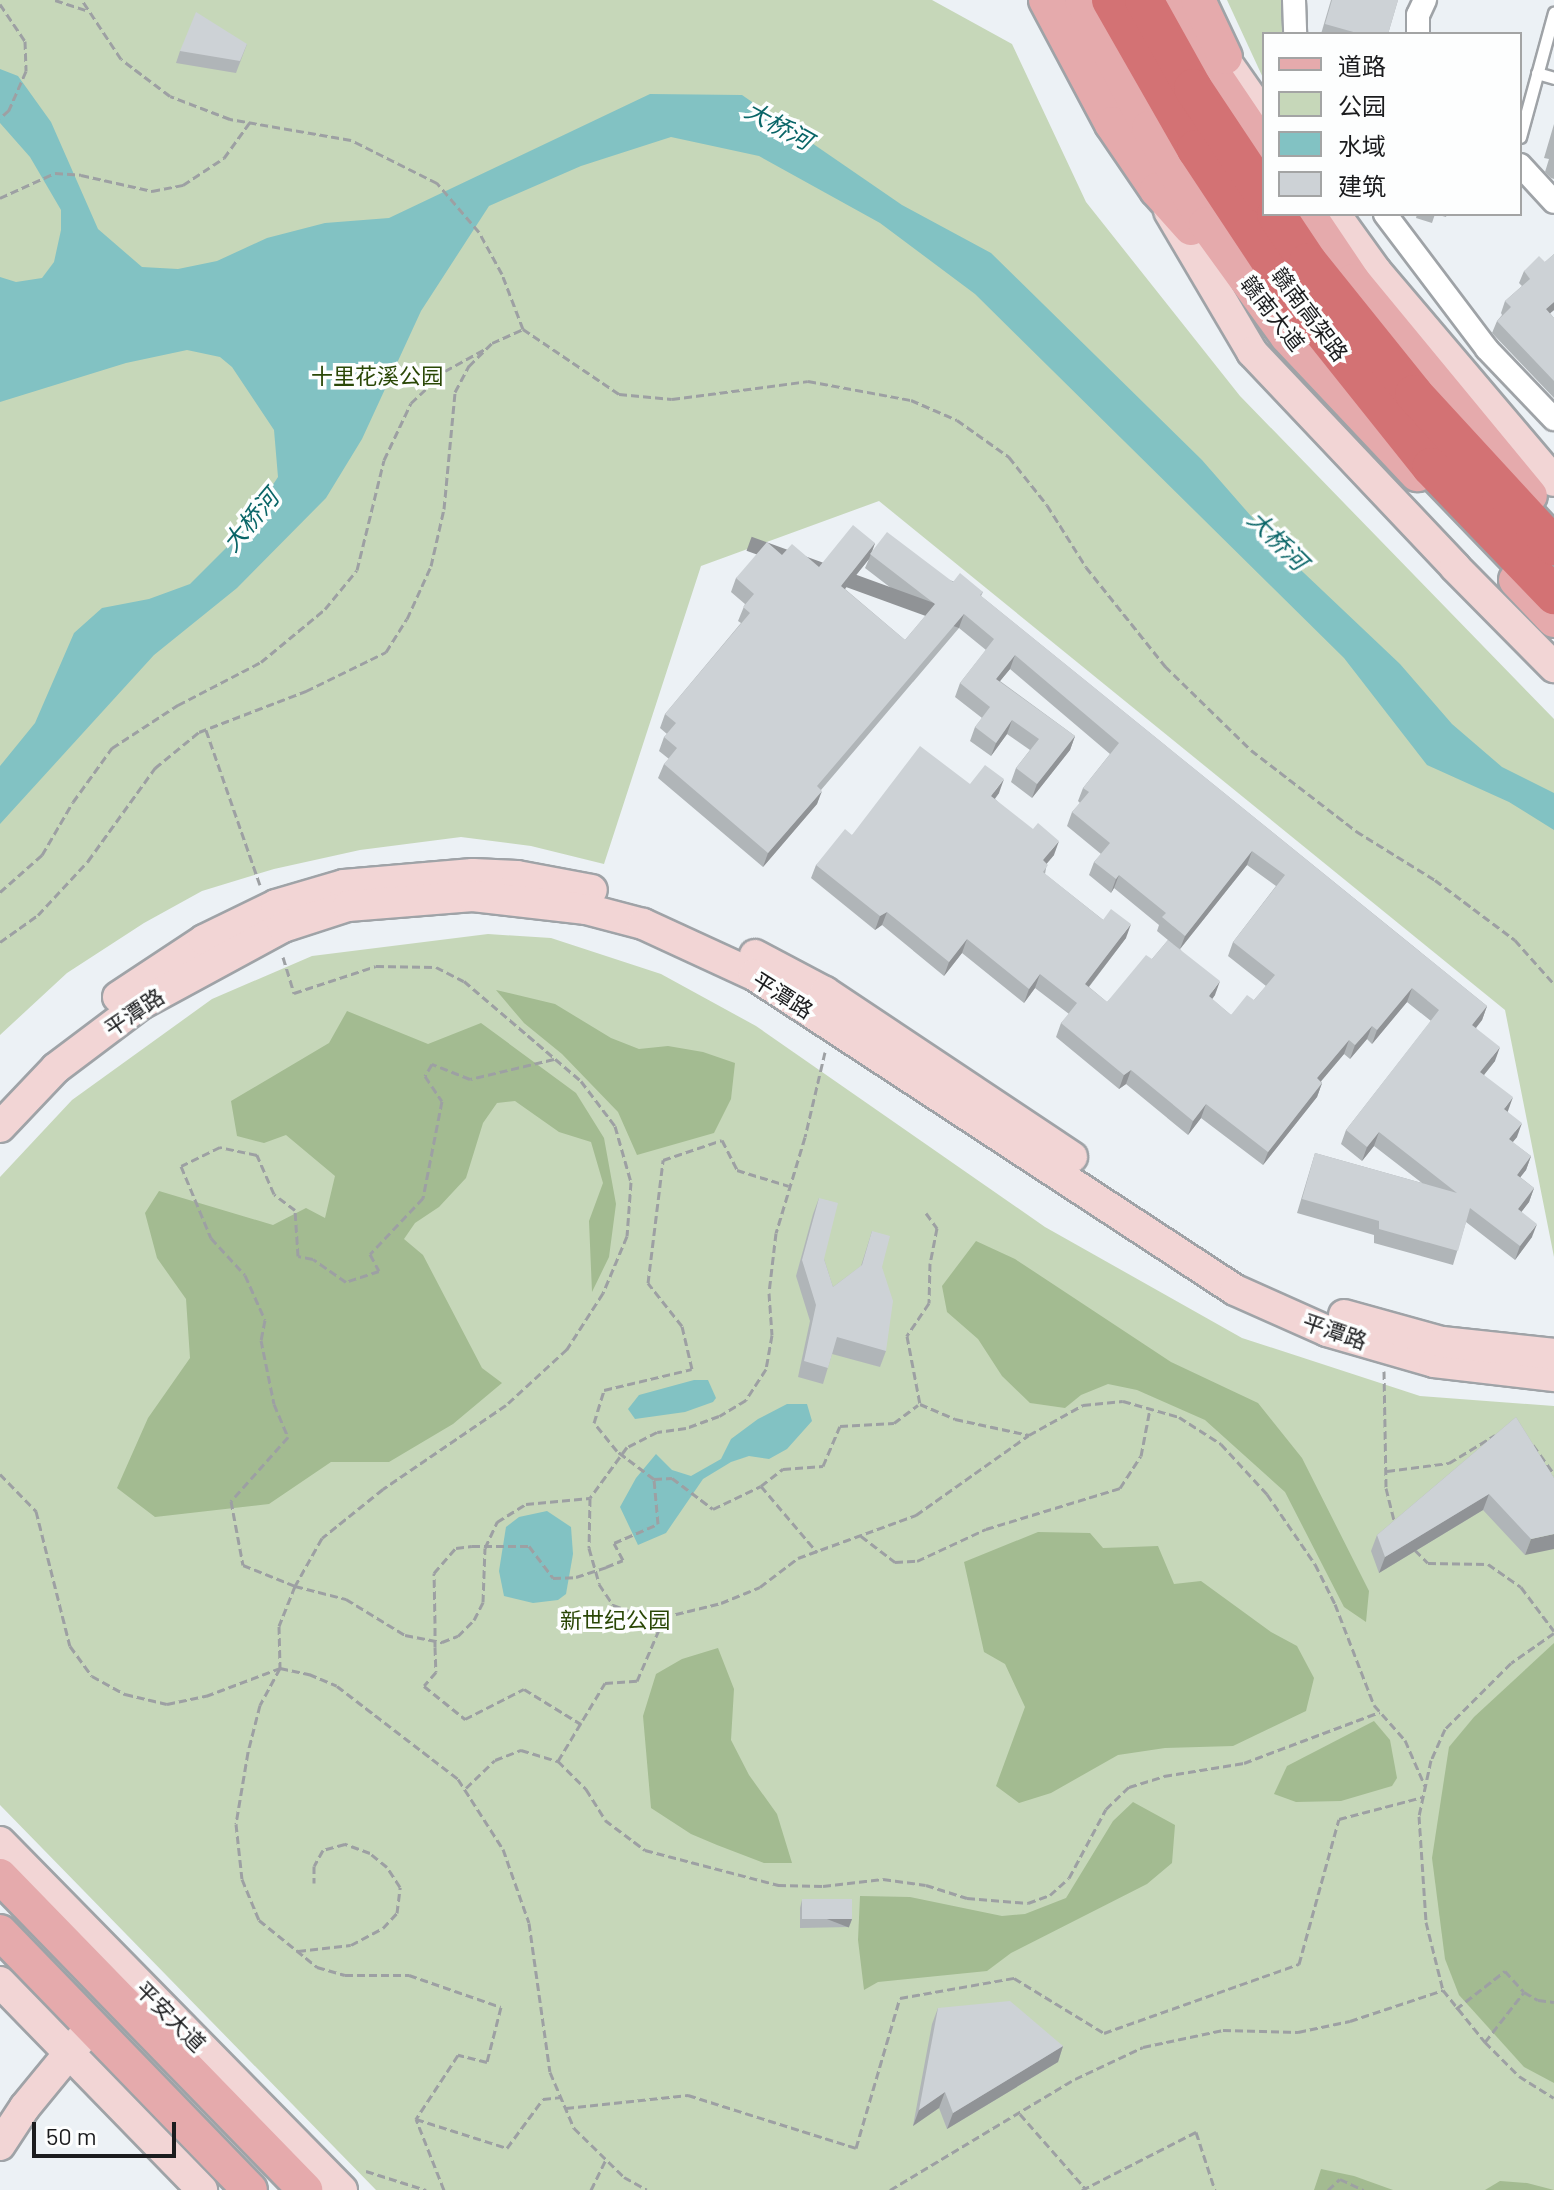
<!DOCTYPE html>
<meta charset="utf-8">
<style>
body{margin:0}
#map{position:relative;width:1554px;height:2190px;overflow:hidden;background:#ecf1f5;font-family:Barlow,"Noto Sans SC",sans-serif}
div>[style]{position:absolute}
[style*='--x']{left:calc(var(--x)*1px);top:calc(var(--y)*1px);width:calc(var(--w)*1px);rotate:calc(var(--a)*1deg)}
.green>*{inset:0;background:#c6d7b9}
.forest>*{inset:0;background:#a3bb91}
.water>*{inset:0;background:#82c2c3}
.path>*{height:3px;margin-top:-1.5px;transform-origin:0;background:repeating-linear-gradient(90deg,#9da0a3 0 8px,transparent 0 12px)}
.roads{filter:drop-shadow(2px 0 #9fa3a7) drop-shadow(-2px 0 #9fa3a7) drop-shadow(0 2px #9fa3a7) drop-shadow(0 -2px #9fa3a7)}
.lane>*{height:11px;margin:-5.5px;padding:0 5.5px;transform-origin:5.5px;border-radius:5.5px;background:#fff}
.street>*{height:22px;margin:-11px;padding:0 11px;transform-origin:11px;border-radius:11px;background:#fff}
.secondary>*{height:30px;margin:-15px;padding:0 15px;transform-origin:15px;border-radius:15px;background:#f2d5d5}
.primary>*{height:34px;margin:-17px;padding:0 17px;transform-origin:17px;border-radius:17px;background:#e5aaac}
.highway>*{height:38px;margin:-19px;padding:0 19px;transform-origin:19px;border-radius:19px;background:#d37274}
.path-bridge>*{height:3px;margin-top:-1.5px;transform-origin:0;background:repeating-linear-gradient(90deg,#9da0a3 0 8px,transparent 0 12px)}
.wall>*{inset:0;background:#b0b5b8}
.shaded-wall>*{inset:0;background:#909396;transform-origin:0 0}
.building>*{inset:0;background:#cdd2d6;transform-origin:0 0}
span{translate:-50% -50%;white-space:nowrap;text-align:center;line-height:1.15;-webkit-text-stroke:7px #fdfefe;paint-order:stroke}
.street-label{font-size:22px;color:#1b1c1e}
.park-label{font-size:22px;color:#2a4706}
.water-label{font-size:24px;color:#096567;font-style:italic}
.legend{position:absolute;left:1262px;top:32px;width:260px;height:184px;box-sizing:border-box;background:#fdfefe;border:2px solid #a3a4a4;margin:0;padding:10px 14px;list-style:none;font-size:24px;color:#1b1c1e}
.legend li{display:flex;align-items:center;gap:16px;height:40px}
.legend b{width:40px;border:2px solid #a3a4a4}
.scale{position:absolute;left:32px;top:2122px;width:144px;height:36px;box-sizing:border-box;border:4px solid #1b1c1e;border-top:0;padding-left:10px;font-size:24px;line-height:28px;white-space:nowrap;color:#1b1c1e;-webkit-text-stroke:6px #fdfefe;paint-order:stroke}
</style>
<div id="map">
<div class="green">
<i style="clip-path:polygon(0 0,932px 0,1012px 44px,1086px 202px,1240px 396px,1554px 719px,1554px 1257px,1505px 1010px,879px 501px,701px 566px,604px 864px,531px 846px,461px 837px,360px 850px,274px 869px,202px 891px,144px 923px,67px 973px,0 1035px)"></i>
<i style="clip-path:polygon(1227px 0,1285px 0,1286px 34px,1264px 34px,1264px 80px)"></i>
<i style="clip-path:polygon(488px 934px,551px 938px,661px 974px,756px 1026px,1045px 1227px,1242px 1338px,1420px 1396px,1554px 1406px,1554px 2190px,376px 2190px,0 1805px,0 1177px,72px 1100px,212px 999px,312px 956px)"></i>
</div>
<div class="forest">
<i style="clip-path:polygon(496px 990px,555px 1004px,611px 1038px,639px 1049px,668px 1046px,703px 1052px,735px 1063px,731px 1099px,714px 1133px,637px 1155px,618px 1112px,562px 1054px,524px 1023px)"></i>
<i style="clip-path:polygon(347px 1011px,428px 1044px,481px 1023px,576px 1093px,604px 1138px,616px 1204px,609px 1257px,592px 1292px,589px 1221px,603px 1183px,591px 1142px,559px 1132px,515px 1101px,497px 1103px,483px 1123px,466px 1178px,439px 1207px,415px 1223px,404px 1239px,423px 1255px,482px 1368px,502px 1383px,453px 1424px,389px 1462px,331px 1462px,269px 1504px,155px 1517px,117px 1488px,148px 1418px,190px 1358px,186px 1299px,157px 1258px,145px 1213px,159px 1191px,273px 1225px,306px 1208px,325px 1218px,335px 1176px,286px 1135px,264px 1143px,237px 1136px,231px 1101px,329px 1043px)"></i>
<i style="clip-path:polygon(976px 1241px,1015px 1259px,1171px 1362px,1258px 1403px,1302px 1458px,1369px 1591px,1366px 1622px,1344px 1607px,1285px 1492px,1205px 1420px,1137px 1390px,1108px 1384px,1081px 1395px,1065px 1408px,1030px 1403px,1002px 1376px,978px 1339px,947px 1312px,942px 1286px)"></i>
<i style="clip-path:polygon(1038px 1532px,1090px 1533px,1103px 1548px,1158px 1546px,1174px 1584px,1201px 1581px,1271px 1632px,1297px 1646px,1314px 1678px,1306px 1711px,1233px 1746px,1165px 1748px,1118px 1755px,1051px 1793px,1019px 1803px,996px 1786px,1025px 1707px,1005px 1664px,984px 1652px,964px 1562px)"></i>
<i style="clip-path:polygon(1554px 1643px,1554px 2083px,1524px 2067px,1459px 1995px,1445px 1959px,1432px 1858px,1449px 1747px,1474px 1717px)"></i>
<i style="clip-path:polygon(718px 1648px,734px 1689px,731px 1740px,749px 1775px,777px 1814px,792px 1863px,764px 1863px,717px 1845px,691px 1834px,651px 1808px,643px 1716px,656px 1674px,682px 1659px)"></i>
<i style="clip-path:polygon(1374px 1721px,1390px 1740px,1397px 1778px,1392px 1786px,1341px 1801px,1296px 1802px,1274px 1794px,1287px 1766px)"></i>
<i style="clip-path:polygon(1133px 1802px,1175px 1825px,1172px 1863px,1147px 1884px,1011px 1953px,987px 1971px,878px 1982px,864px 1990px,858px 1940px,860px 1896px,910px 1897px,1002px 1916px,1025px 1914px,1066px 1898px,1113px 1821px)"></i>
<i style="clip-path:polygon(1321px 2169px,1354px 2176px,1393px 2190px,1314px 2190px)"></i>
<i style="clip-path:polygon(1500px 2181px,1527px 2183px,1554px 2190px,1485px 2190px)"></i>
</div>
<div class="water">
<i style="clip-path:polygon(0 69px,18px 76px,51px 122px,98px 229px,142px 267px,178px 269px,217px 261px,267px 238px,325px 223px,389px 218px,650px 94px,742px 95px,902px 205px,991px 253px,1202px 460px,1285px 555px,1400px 664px,1452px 724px,1502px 767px,1554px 793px,1554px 830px,1509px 802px,1427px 765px,1344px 658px,975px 294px,880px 223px,759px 156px,671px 137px,581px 166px,489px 206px,421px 311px,362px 439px,326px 498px,237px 588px,154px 655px,0 824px,0 766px,35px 723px,74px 633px,102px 608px,149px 599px,190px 584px,241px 533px,278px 477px,274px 430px,232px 367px,220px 357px,187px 350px,126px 363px,0 402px,0 277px,16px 282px,42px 278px,54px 262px,61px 230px,61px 210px,30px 157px,0 123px)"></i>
<i style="clip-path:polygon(694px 1380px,708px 1380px,716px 1398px,713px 1402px,685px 1412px,635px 1419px,628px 1409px,639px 1395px)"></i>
<i style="clip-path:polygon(787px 1404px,807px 1404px,812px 1421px,787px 1449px,769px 1459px,749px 1456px,731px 1462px,703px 1479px,666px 1533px,638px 1545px,620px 1507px,636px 1478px,656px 1454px,672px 1470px,691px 1476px,721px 1459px,731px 1439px,758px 1419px)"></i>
<i style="clip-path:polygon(547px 1511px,571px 1527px,573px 1554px,566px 1594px,558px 1600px,533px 1603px,504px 1596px,499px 1571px,506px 1527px,519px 1517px)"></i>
</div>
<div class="path">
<i style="--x:55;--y:0;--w:35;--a:18"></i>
<i style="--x:0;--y:4;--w:45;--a:56"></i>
<i style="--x:25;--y:41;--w:30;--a:88"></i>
<i style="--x:26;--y:71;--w:43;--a:113.6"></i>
<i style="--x:9;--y:110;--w:12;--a:138"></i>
<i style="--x:0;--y:198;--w:60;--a:-24.4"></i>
<i style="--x:55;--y:173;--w:26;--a:4"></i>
<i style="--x:81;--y:175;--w:73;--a:12.7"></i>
<i style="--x:152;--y:191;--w:32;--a:-11"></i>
<i style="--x:183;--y:185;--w:49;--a:-33.4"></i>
<i style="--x:224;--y:158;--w:44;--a:-54.2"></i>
<i style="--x:523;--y:329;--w:116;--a:34.1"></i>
<i style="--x:619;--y:394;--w:53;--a:5.4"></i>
<i style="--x:672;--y:399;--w:137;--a:-7.5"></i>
<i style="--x:808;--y:381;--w:105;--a:10.5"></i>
<i style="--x:911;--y:400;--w:50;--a:23.5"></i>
<i style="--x:957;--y:420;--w:64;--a:35.4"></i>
<i style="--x:1009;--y:457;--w:61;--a:51.6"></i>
<i style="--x:1047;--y:505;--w:73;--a:57.8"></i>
<i style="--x:1086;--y:567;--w:127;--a:51.4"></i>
<i style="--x:1165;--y:666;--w:120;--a:44.3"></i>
<i style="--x:1251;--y:750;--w:133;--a:37.6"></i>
<i style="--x:1356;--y:831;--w:93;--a:31.8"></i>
<i style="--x:1435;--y:880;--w:100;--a:36.9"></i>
<i style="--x:1515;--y:940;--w:59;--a:48.4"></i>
<i style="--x:206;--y:730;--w:164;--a:70.8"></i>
<i style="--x:0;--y:892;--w:56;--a:-41.4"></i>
<i style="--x:42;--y:855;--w:61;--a:-59.7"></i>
<i style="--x:73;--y:802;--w:67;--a:-54.2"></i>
<i style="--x:112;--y:748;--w:79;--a:-33.1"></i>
<i style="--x:178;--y:705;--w:93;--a:-27.4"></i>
<i style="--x:261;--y:662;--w:83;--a:-39.6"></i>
<i style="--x:325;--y:609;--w:50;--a:-50.6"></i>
<i style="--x:357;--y:570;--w:113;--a:-76.2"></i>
<i style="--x:384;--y:460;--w:63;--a:-64.7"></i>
<i style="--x:411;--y:403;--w:47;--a:-43.3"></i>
<i style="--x:445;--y:371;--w:46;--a:-28.8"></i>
<i style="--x:0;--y:942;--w:47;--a:-35.4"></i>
<i style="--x:38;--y:915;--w:74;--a:-47.2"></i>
<i style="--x:88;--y:861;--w:115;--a:-54.2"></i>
<i style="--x:155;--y:768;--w:57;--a:-39.3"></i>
<i style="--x:199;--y:732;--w:115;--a:-21"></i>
<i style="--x:306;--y:691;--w:89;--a:-26"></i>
<i style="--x:386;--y:652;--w:39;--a:-58"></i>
<i style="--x:407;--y:619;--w:58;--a:-65.6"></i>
<i style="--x:431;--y:566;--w:58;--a:-77.2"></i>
<i style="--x:444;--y:509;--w:118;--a:-84.6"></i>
<i style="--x:455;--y:392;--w:30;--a:-62"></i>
<i style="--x:469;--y:366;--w:33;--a:-45"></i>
<i style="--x:492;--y:343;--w:34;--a:-24"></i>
<i style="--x:523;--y:329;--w:59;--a:-110.9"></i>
<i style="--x:502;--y:274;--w:48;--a:-118.7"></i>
<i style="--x:479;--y:232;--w:65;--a:-130.6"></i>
<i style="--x:437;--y:183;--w:96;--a:-153.4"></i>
<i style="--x:351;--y:140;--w:123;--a:-170.2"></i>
<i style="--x:230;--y:119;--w:64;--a:-159"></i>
<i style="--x:170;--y:96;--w:61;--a:-142.9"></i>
<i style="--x:121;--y:59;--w:71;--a:-123.5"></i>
<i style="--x:283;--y:957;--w:38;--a:73"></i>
<i style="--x:294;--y:993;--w:86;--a:-18.2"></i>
<i style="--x:376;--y:966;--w:60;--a:1"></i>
<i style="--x:436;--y:967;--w:31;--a:27"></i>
<i style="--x:464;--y:981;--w:154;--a:40.5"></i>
<i style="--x:581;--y:1081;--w:56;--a:52.9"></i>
<i style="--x:615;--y:1126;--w:58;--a:74.1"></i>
<i style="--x:631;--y:1182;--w:54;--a:94.2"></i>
<i style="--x:627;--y:1236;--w:62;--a:112.8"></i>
<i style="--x:603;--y:1293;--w:67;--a:122.7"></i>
<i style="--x:567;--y:1349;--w:83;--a:137.4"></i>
<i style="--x:506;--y:1405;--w:149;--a:145.7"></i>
<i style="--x:383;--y:1489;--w:78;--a:141.2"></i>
<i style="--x:322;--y:1538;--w:55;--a:119.4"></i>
<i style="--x:295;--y:1586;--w:43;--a:111.8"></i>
<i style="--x:279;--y:1626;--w:42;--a:88.6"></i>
<i style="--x:280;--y:1668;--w:42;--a:118.4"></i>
<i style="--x:260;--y:1705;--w:49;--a:104.3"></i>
<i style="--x:248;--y:1752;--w:73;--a:99.5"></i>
<i style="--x:236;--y:1824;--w:55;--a:83.8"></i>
<i style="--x:242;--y:1879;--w:44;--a:67.5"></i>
<i style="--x:259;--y:1920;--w:75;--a:39"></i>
<i style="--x:317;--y:1967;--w:29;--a:16"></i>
<i style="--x:345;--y:1975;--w:64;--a:0"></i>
<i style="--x:409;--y:1975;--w:97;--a:19.2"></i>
<i style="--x:501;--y:2007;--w:57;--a:104.3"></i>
<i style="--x:487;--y:2062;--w:30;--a:-166"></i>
<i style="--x:458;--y:2055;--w:77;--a:123.3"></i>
<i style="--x:825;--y:1052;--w:87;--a:103.2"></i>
<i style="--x:805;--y:1137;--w:100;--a:106.8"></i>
<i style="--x:776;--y:1233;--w:60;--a:96.7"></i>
<i style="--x:769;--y:1293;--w:42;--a:85.9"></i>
<i style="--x:772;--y:1335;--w:35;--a:100"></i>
<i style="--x:766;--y:1369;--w:37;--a:123"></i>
<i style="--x:746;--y:1400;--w:31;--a:149"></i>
<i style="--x:719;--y:1416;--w:35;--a:160"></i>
<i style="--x:686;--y:1428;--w:29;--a:172"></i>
<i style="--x:657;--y:1432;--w:34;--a:153"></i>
<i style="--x:627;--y:1447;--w:63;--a:126"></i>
<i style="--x:590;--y:1498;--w:50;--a:91.1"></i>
<i style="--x:589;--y:1548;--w:37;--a:74"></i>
<i style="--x:599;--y:1584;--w:25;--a:56"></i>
<i style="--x:613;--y:1605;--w:20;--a:20"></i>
<i style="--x:632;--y:1612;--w:32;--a:9"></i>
<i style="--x:664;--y:1617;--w:59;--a:-13.8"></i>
<i style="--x:721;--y:1603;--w:42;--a:-22.3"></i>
<i style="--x:760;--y:1587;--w:48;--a:-37.3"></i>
<i style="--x:798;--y:1558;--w:126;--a:-20"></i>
<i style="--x:916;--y:1515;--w:138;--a:-35.3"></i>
<i style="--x:1029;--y:1435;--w:62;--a:-29.1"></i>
<i style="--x:1083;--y:1405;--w:40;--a:-5.7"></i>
<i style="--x:1123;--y:1401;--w:58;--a:15.9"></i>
<i style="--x:1179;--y:1417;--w:50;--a:32.7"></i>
<i style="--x:1221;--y:1444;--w:68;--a:47.4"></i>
<i style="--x:1267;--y:1494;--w:85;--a:55.6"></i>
<i style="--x:1315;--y:1564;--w:45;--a:63.4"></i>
<i style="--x:1335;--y:1604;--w:108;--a:68.9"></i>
<i style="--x:1374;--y:1705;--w:47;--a:48.5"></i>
<i style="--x:1405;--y:1740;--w:50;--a:66.5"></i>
<i style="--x:554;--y:1059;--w:86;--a:166.6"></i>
<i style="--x:470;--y:1079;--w:41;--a:-158.5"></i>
<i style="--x:432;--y:1064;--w:14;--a:120"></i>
<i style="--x:425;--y:1076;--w:30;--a:56"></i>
<i style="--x:442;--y:1101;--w:99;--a:101.1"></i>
<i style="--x:423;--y:1198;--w:77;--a:133.4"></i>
<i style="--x:370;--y:1254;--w:19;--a:62"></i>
<i style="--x:379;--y:1271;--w:35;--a:162"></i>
<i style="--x:346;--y:1282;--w:40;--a:-145.1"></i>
<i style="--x:313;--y:1259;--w:15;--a:-169"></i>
<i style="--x:298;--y:1256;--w:46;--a:-93.7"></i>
<i style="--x:295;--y:1210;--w:26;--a:-143"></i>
<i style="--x:274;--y:1194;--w:43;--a:-113.6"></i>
<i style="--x:257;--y:1155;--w:38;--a:-168"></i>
<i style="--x:220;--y:1147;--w:43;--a:154"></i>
<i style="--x:181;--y:1166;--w:78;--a:67.4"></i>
<i style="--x:211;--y:1238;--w:50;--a:47.4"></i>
<i style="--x:245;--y:1275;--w:49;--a:66"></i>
<i style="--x:265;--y:1320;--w:20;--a:101"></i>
<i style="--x:261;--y:1340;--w:65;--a:78.5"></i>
<i style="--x:274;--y:1404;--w:36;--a:67"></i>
<i style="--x:288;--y:1437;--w:86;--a:131.7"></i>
<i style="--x:231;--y:1501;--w:65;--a:79.4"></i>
<i style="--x:243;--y:1565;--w:56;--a:22"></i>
<i style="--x:295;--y:1586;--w:53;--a:14.3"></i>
<i style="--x:346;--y:1599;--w:69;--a:31.4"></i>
<i style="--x:405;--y:1635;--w:38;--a:11"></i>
<i style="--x:442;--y:1642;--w:17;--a:-21"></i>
<i style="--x:458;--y:1636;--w:23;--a:-45"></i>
<i style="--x:474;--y:1620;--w:20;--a:-63"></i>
<i style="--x:483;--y:1602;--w:54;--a:-87.9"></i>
<i style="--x:485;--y:1548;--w:29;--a:-65"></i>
<i style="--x:497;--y:1522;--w:34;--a:-32"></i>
<i style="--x:526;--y:1504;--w:64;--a:-5.4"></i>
<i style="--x:926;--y:1213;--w:19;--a:54"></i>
<i style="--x:937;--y:1228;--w:36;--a:101"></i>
<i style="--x:930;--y:1263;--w:40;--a:91.4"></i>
<i style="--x:929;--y:1303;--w:40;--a:124"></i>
<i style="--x:907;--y:1336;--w:69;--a:79.2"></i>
<i style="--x:920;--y:1404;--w:38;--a:23"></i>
<i style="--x:955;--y:1419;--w:76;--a:12.2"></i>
<i style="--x:1384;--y:1371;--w:117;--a:89"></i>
<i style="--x:1386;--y:1488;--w:36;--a:76"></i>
<i style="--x:1533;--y:1445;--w:36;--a:54"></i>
<i style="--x:1387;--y:1471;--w:63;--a:-7.4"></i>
<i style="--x:1449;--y:1463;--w:54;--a:-31.3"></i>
<i style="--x:0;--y:1474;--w:52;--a:45.8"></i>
<i style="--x:36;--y:1511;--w:139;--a:75.9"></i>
<i style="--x:70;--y:1646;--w:37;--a:54"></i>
<i style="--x:92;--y:1676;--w:38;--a:29"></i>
<i style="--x:125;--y:1694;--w:43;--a:13.4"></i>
<i style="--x:167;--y:1704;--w:40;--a:-12"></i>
<i style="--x:206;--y:1696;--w:79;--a:-20.7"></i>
<i style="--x:280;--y:1668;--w:30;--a:12"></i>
<i style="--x:309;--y:1674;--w:30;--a:23"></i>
<i style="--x:337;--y:1686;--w:153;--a:37.5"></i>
<i style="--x:458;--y:1779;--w:83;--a:57.3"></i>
<i style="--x:503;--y:1849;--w:78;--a:70.6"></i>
<i style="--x:529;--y:1923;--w:150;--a:82"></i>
<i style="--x:550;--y:2072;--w:61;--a:66.8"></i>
<i style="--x:574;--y:2128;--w:70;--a:44.4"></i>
<i style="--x:624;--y:2177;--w:26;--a:29"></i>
<i style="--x:654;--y:1479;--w:46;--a:-142.9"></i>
<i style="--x:617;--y:1451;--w:36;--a:-129"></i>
<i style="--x:594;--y:1423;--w:34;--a:-73"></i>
<i style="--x:604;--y:1390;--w:90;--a:-13.4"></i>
<i style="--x:692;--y:1369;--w:44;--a:-103.1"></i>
<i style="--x:682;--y:1326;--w:55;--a:-128.3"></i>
<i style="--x:648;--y:1283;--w:124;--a:-83"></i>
<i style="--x:663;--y:1160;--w:62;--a:-18.7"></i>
<i style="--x:722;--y:1140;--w:34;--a:63"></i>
<i style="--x:737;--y:1170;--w:54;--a:17.1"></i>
<i style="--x:761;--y:1486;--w:28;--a:-38"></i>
<i style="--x:783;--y:1469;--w:40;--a:-4.3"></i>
<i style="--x:823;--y:1466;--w:43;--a:-67"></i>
<i style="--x:840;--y:1426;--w:54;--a:-3.2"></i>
<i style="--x:894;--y:1423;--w:30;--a:-37"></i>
<i style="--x:861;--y:1536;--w:43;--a:37.4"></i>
<i style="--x:895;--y:1562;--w:22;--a:-3"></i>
<i style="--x:917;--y:1561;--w:76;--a:-24.9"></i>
<i style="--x:986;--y:1529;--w:140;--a:-17"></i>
<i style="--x:1120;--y:1488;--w:38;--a:-57"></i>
<i style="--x:1141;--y:1456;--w:48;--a:-79.2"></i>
<i style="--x:529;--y:1546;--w:40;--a:53"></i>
<i style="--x:553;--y:1578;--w:23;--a:-2"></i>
<i style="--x:1415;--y:1550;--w:18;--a:45"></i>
<i style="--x:1428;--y:1563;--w:60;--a:1"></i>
<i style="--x:1488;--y:1564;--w:40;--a:34.9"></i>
<i style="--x:1521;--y:1587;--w:55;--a:53.1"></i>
<i style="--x:606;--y:1567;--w:18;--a:-22"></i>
<i style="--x:623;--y:1560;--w:19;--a:-118"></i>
<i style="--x:614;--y:1543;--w:48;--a:-23.4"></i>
<i style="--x:658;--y:1524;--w:45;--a:-95.1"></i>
<i style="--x:654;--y:1479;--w:18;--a:-3"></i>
<i style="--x:672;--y:1478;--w:51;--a:37.1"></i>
<i style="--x:713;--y:1509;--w:53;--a:-25.6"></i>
<i style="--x:761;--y:1486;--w:87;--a:49.7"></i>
<i style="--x:435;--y:1623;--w:50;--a:-91.1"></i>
<i style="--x:434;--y:1573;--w:33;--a:-49"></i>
<i style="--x:456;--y:1548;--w:16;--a:-7"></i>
<i style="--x:1554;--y:1633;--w:52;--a:145.1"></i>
<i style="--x:1511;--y:1663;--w:93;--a:135"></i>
<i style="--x:1445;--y:1729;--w:34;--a:114"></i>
<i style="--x:1431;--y:1760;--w:57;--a:102.1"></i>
<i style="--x:1419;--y:1816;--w:106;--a:86.2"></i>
<i style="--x:1426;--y:1922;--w:70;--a:76"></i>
<i style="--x:1443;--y:1990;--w:67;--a:51.1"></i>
<i style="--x:1485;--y:2042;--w:48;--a:45"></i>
<i style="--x:1519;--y:2076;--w:41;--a:32.2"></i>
<i style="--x:435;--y:1647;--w:25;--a:88"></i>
<i style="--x:436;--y:1672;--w:18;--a:131"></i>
<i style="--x:424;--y:1686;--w:53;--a:38.8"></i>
<i style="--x:465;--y:1719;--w:66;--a:-27"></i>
<i style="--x:524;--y:1689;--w:67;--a:31.6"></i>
<i style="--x:558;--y:1761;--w:91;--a:-58.9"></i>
<i style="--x:605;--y:1683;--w:32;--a:-4"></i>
<i style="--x:637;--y:1681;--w:69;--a:-66.8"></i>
<i style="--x:466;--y:1788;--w:40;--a:-44"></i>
<i style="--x:495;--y:1760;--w:28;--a:-21"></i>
<i style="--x:521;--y:1750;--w:39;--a:17"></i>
<i style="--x:558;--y:1761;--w:40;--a:45"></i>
<i style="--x:586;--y:1789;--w:36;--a:58"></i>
<i style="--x:605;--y:1820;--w:50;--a:36.9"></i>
<i style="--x:645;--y:1850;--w:138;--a:14.7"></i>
<i style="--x:778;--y:1885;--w:45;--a:1.3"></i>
<i style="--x:823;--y:1886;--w:60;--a:-6.7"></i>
<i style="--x:883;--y:1879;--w:43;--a:7.9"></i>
<i style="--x:926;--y:1885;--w:43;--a:17.6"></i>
<i style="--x:967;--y:1898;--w:61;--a:4.7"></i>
<i style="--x:1028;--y:1903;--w:23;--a:-20"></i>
<i style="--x:1050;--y:1895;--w:25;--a:-42"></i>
<i style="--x:1069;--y:1878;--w:78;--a:-61.8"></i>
<i style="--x:1106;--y:1809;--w:32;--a:-44"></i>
<i style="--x:1129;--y:1787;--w:37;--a:-17"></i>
<i style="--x:1164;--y:1776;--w:81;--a:-9.2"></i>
<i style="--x:1244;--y:1763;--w:145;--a:-20.6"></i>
<i style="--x:298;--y:1951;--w:53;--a:-6.5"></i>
<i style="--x:351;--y:1945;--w:36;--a:-28"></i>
<i style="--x:383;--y:1928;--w:21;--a:-47"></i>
<i style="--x:397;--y:1913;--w:26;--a:-83"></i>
<i style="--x:400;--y:1887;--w:24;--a:-123"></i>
<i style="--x:387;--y:1867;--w:22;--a:-141"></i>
<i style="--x:370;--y:1853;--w:27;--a:-160"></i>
<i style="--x:345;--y:1844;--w:23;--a:165"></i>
<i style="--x:323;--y:1850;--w:18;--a:119"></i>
<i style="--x:314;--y:1866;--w:17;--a:90"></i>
<i style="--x:1456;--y:2009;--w:62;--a:-37.8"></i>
<i style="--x:1505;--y:1971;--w:28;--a:48"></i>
<i style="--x:1524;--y:1992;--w:16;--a:30"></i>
<i style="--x:1538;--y:2000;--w:16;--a:7"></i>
<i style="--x:1485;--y:2042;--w:63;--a:-52"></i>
<i style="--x:566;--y:2108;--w:123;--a:-6.1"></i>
<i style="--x:688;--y:2095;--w:176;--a:17.5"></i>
<i style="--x:856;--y:2148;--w:156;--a:-73.7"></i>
<i style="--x:900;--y:1998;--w:116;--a:-10"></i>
<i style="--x:1014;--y:1978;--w:105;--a:31.4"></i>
<i style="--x:1104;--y:2033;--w:207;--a:-19.5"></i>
<i style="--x:1299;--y:1964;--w:150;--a:-74.6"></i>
<i style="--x:1339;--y:1819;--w:87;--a:-14.7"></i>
<i style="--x:1020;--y:2114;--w:100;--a:48.7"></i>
<i style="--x:366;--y:2171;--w:63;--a:17.6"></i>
<i style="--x:444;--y:2190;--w:76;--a:-111.5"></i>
<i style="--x:416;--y:2119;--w:96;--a:17.7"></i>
<i style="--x:507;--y:2148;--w:61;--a:-53.7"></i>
<i style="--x:543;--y:2099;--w:18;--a:-6"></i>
<i style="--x:591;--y:2190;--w:34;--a:-64"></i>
<i style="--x:890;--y:2190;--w:216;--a:-31"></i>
<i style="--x:1075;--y:2079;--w:75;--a:-25.2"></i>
<i style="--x:1143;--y:2047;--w:82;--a:-12"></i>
<i style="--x:1223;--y:2030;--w:75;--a:1.5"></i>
<i style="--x:1298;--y:2032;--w:53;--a:-11.9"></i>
<i style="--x:1350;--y:2021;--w:98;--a:-18.4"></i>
<i style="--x:1082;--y:2190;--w:128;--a:-27"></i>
<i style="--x:1196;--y:2132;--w:61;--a:71.9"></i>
<i style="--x:1328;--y:2190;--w:16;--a:-43"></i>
<i style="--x:1340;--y:2179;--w:26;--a:25"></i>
</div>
<div class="roads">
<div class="lane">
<i style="--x:1537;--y:73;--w:18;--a:16"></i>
<i style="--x:1520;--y:137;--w:129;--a:-74.7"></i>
</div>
<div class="street">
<i style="--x:1294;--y:0;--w:34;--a:88"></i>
<i style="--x:1418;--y:34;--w:19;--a:-90"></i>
<i style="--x:1418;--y:15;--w:17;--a:-65"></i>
<i style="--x:1520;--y:165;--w:50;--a:47.4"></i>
<i style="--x:1385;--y:214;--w:169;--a:52.9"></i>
<i style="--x:1487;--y:349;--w:97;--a:46.3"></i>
</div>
<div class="secondary">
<i style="--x:1222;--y:56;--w:73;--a:55"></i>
<i style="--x:1169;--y:211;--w:164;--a:59.5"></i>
<i style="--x:1252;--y:352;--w:296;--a:46.6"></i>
<i style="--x:1455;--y:567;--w:141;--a:45.3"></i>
<i style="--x:1335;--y:214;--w:70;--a:54.3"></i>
<i style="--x:1376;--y:271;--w:275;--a:49.7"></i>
<i style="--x:755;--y:955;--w:79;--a:27.9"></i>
<i style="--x:825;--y:992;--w:297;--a:33.7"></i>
<i style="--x:118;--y:997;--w:103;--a:-33.5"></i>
<i style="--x:204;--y:940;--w:80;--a:-25.9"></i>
<i style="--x:276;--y:905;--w:71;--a:-16.4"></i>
<i style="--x:344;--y:885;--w:129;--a:-4.9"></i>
<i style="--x:473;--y:874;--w:44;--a:2.6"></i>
<i style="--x:517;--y:876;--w:76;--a:10.6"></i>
<i style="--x:0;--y:1127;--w:81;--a:-46.5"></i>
<i style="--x:56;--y:1068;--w:106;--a:-37"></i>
<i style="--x:141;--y:1004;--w:162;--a:-28.5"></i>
<i style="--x:283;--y:927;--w:68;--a:-17.9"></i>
<i style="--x:348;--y:906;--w:125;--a:-4.6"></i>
<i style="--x:473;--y:896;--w:114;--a:6.6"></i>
<i style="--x:586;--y:909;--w:59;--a:14.7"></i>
<i style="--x:643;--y:924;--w:122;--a:24.7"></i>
<i style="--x:754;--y:975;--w:575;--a:33.22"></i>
<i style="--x:1235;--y:1290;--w:101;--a:24"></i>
<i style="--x:1327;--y:1331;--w:111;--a:16.2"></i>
<i style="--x:1434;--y:1362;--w:121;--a:6.7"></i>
<i style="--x:1344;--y:1315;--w:102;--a:15.4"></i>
<i style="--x:1442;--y:1342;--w:113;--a:6.1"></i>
<i style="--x:0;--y:1842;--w:488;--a:45.5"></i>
<i style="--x:0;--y:1982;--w:290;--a:45.8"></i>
<i style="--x:0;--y:2145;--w:45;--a:-56.7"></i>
<i style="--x:25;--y:2107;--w:87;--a:-50.6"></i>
</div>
<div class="primary">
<i style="--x:1046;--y:0;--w:140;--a:62"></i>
<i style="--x:1112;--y:124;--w:80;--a:55.7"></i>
<i style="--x:1157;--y:190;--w:51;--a:48.2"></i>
<i style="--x:1082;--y:0;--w:144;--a:62.4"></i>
<i style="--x:1149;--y:128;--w:112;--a:59.3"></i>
<i style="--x:1206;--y:224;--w:138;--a:54.1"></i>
<i style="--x:1287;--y:336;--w:190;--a:46.7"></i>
<i style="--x:1164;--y:0;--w:179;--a:56.1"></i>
<i style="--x:1198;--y:0;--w:63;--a:64.7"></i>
<i style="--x:1308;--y:214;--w:81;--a:56.1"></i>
<i style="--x:1353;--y:281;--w:278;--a:50.5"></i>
<i style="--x:1516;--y:580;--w:55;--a:46.5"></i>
<i style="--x:0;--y:1876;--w:438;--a:45.8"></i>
<i style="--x:0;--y:1932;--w:359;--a:45.9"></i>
</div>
<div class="highway">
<i style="--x:1111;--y:0;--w:172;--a:60.3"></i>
<i style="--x:1196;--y:149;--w:167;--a:56.5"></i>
<i style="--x:1288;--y:288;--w:229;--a:51.4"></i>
<i style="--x:1431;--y:467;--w:178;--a:46.1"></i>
<i style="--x:1144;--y:0;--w:101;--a:60.9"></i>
<i style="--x:1193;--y:88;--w:128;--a:56.4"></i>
<i style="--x:1276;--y:214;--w:58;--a:56.3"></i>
<i style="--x:1308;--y:262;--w:169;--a:51.2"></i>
<i style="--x:1414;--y:394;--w:207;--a:47.4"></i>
</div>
</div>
<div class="path-bridge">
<i style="--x:472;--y:1546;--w:57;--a:0"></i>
<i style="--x:576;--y:1577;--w:32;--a:-18"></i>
<i style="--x:435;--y:1647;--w:24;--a:-90"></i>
</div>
<div class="wall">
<i style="clip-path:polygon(1331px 0,1398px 0,1388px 34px,1321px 34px)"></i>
<i style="clip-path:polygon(247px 44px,236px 73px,176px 63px,180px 51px)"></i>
<i style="clip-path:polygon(1554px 124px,1554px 179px,1551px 178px,1545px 172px,1549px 159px,1544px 158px)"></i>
<i style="clip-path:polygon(1417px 214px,1447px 214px,1446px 217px,1435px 214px,1432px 223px,1416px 218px)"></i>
<i style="clip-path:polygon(1554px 254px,1554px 310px,1550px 313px,1554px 318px,1554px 398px,1492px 333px,1497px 321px,1502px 315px,1501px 313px,1505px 301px,1522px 286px,1519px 283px,1524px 271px,1545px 262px)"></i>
<i style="clip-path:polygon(evenodd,875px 543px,872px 552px,983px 592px,981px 596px,1487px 1006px,1482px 1020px,1476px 1028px,1495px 1061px,1484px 1075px,1508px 1112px,1517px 1137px,1512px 1142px,1531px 1156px,1526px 1170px,1520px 1177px,1534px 1188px,1529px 1202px,1521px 1212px,1532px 1237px,1515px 1260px,1466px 1222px,1453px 1265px,1374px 1243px,1374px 1235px,1297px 1213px,1315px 1153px,1422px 1183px,1374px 1146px,1362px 1161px,1341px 1144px,1346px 1130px,1431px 1021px,1407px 1002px,1372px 1044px,1367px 1039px,1350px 1059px,1344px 1054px,1321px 1081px,1322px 1083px,1317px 1097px,1263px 1165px,1201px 1118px,1188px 1135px,1126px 1084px,1119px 1089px,1056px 1037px,1061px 1023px,1069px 1014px,1035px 988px,1024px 1003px,962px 953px,944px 976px,882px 925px,875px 930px,811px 878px,816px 865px,852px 835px,970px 784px,999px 793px,995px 799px,1054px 855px,1047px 863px,1045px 874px,1126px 938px,1089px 987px,1107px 1002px,1152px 959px,1168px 940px,1157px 931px,1159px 925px,1114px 888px,1111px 893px,1089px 875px,1094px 862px,1101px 854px,1067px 826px,1072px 812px,1080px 803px,1078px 801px,1083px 788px,1110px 754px,1010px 669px,1000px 681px,1075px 736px,1070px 750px,1032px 798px,1011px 782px,1016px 768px,1030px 750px,1007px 734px,991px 756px,970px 741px,975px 727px,982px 718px,955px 697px,960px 683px,986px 650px,959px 628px,821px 790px,817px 804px,763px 867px,658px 778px,664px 764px,669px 759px,659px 751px,664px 737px,667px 734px,660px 728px,665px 714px,741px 623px,738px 621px,745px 604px,731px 592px,736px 578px,782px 555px,819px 567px,875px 543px,869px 559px,865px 568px,926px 615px,905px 640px,845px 589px,869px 559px,875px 543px,1247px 865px,1276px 886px,1233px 942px,1228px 956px,1266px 986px,1254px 1000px,1231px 1015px,1212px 999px,1215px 995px,1180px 949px,1247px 865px)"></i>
<i style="clip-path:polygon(819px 1198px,824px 1259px,833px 1287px,861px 1266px,872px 1231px,882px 1267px,886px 1351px,880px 1367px,832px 1354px,823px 1384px,798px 1377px,810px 1321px,796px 1276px,813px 1214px)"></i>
<i style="clip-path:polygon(1516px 1417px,1554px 1478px,1525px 1555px,1483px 1510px,1379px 1573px,1371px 1551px,1377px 1535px)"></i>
<i style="clip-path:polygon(802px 1900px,852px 1919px,849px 1927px,800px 1928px,800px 1908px)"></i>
<i style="clip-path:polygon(938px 2008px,1063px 2046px,1058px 2062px,947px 2129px,939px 2108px,913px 2126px,932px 2024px)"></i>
</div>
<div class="shaded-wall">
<i style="clip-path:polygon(1554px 302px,1554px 310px,1541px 321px,1546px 309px)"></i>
<i style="clip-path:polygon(875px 543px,869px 559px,836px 600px,841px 586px)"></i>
<i style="left:964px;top:614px;width:15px;height:226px;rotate:110deg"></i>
<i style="clip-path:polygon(1015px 655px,1010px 669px,991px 692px,996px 679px)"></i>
<i style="clip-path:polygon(1012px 720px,1007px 734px,991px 756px,996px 743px)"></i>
<i style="clip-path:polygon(1075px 736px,1070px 750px,1032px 798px,1037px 784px)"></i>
<i style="clip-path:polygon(1004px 779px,999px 793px,986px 810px,991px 796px)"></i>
<i style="clip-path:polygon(822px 791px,817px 804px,763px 867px,768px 853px)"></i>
<i style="clip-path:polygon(1059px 841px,1054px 855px,1038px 874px,1043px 860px)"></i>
<i style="clip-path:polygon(1252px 851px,1247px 865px,1180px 949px,1185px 936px)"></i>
<i style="clip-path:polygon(1119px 875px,1114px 888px,1111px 893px,1116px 879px)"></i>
<i style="clip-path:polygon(887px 912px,882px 925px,875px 930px,880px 916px)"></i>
<i style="clip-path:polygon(1131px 924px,1126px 938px,1080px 998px,1085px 984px)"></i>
<i style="clip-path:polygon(967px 939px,962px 953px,944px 976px,949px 962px)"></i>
<i style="clip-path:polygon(1040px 974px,1035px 988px,1024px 1003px,1029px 989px)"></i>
<i style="clip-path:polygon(1220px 981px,1215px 995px,1204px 1010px,1209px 996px)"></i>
<i style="clip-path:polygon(1412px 988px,1407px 1002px,1372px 1044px,1377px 1030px)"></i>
<i style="clip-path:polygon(1487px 1006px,1482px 1020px,1467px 1039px,1472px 1025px)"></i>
<i style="clip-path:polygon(1372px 1026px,1367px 1039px,1350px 1059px,1355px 1045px)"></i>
<i style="clip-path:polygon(1349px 1040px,1344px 1054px,1312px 1092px,1317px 1078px)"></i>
<i style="clip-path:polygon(1500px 1047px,1495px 1061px,1475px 1086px,1480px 1072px)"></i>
<i style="clip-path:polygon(1131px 1070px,1126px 1084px,1119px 1089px,1124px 1075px)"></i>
<i style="clip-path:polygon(1322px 1083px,1317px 1097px,1263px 1165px,1268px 1152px)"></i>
<i style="clip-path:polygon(1513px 1097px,1508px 1111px,1499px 1123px,1504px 1109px)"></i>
<i style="clip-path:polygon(1206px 1104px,1201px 1118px,1188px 1135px,1193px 1121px)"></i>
<i style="clip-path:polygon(1522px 1123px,1517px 1137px,1504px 1153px,1509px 1139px)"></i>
<i style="clip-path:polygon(1379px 1132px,1374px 1146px,1362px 1161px,1367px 1147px)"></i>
<i style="clip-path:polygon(1531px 1156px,1526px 1170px,1512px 1188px,1517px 1175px)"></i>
<i style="clip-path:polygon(1534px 1188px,1529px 1202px,1513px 1223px,1518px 1209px)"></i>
<i style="clip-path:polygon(1537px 1224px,1532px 1237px,1515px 1260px,1520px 1246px)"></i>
<i style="clip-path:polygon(1489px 1494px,1483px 1510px,1379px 1573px,1385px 1557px)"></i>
<i style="clip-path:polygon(1554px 1534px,1554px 1549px,1525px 1555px,1531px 1539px)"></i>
<i style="left:852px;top:1919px;width:9px;height:49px;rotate:111deg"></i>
<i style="clip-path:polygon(1063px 2046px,1058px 2062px,947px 2129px,953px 2113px)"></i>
<i style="clip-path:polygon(945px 2092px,939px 2108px,913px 2126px,919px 2110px)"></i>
</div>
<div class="building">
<i style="clip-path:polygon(1332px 0,1398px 0,1388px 34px,1357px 34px,1357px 33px,1325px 24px)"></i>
<i style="clip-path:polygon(196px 12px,247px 44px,240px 61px,180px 51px)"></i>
<i style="clip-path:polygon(1554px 254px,1554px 302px,1546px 309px,1554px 318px,1554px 381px,1497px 321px,1511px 307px,1505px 301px,1530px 279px,1524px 271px,1539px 256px,1545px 262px)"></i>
<i style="clip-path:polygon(853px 525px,875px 543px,841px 586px,905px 640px,935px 604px,870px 554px,887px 532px,953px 582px,960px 573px,983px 592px,980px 595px,1487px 1006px,1472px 1025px,1500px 1047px,1480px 1072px,1513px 1097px,1504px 1109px,1522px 1123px,1509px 1139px,1531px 1156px,1517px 1175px,1534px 1188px,1518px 1209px,1537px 1224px,1520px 1246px,1470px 1208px,1458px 1251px,1379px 1229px,1379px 1221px,1302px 1199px,1315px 1153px,1457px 1193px,1379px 1132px,1367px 1147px,1346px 1130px,1439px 1010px,1412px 988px,1377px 1030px,1372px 1026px,1355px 1045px,1349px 1040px,1317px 1078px,1322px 1083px,1268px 1152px,1206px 1104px,1193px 1121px,1131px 1070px,1124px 1075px,1061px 1023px,1077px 1003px,1040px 974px,1029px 989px,967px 939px,949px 962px,887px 912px,880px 916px,816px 865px,845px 829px,852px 835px,920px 746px,970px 784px,985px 765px,1004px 779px,991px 796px,1033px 829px,1038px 823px,1059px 841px,1043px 860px,1048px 865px,1043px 872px,1103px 920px,1111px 909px,1131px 924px,1085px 984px,1107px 1002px,1146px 955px,1152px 959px,1168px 940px,1220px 981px,1209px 996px,1231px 1015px,1247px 995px,1254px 1000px,1275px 975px,1233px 942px,1285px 875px,1252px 851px,1185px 936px,1162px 917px,1166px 913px,1119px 875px,1116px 879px,1094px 862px,1110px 843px,1072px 812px,1089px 792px,1083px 788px,1119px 743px,1015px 655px,996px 679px,1075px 736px,1037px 784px,1016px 768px,1039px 739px,1012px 720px,996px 743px,975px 727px,990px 707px,960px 683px,994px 639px,964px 614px,817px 786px,822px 791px,768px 853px,664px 764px,677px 748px,664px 737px,676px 723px,665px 714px,750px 613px,743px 607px,754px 594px,736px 578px,767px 542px,782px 555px,792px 544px,819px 567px)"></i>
<i style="clip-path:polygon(819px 1198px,838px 1203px,824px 1259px,833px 1287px,862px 1265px,872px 1231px,890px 1236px,882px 1267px,893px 1301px,886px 1351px,837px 1337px,828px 1368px,804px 1361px,816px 1305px,802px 1260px)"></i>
<i style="clip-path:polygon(1516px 1417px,1554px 1478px,1554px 1534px,1531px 1539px,1489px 1494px,1385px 1557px,1377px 1535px)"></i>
<i style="left:852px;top:1899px;width:20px;height:50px;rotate:90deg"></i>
<i style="clip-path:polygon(1010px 2001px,1063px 2046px,953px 2113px,945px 2092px,919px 2110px,938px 2008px)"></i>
</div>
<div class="street-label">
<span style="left:1273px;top:313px;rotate:52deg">赣南大道</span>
<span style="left:1310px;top:314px;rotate:53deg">赣南高架路</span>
<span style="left:783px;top:995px;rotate:32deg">平潭路</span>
<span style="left:134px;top:1012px;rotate:-34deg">平潭路</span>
<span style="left:1335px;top:1331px;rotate:19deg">平潭路</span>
<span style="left:171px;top:2016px;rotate:45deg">平安大道</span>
</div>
<div class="park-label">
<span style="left:377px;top:376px">十里花溪公园</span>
<span style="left:615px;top:1620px">新世纪公园</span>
</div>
<div class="water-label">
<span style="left:779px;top:125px;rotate:29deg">大桥河</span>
<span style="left:250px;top:520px;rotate:-50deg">大桥河</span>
<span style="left:1278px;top:540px;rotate:45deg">大桥河</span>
</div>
<ul class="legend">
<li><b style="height:10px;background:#e5aaac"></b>道路</li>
<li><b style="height:22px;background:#c6d7b9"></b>公园</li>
<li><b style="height:22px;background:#82c2c3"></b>水域</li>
<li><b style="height:22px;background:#cdd2d6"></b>建筑</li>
</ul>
<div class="scale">50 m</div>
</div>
